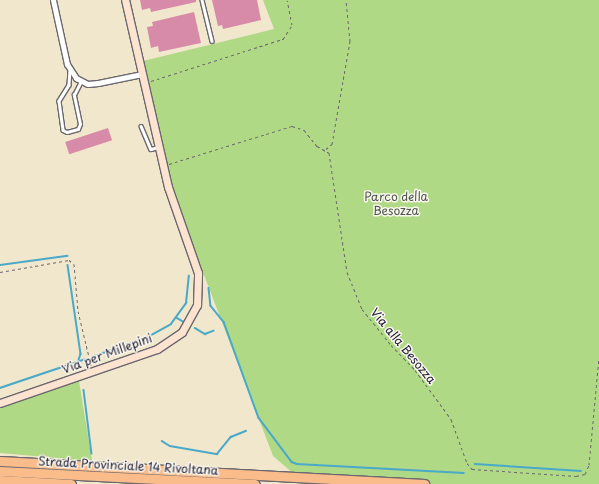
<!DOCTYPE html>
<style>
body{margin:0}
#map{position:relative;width:599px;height:484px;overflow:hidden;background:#f1e7cc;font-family:"Playpen Sans",sans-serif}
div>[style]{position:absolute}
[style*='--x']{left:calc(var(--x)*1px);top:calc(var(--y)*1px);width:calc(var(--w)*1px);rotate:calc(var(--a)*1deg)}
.green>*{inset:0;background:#afd985}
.stream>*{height:1.5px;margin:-0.75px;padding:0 0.75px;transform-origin:0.75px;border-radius:0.75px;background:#49a9c8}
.building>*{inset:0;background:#d88ba8;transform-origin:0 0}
.path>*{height:1px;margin-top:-0.5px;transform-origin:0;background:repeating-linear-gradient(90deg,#6a676e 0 3px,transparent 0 6px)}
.roads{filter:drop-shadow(1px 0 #6a676e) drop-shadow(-1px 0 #6a676e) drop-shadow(0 1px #6a676e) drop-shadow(0 -1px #6a676e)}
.lane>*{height:2.5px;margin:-1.25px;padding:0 1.25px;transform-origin:1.25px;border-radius:1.25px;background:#fff}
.street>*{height:5px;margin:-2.5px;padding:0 2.5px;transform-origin:2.5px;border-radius:2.5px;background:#fff}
.secondary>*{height:7px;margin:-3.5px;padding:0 3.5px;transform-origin:3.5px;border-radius:3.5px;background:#fde4d1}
.highway>*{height:9px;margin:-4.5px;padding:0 4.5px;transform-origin:4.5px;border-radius:4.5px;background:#fabc8b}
span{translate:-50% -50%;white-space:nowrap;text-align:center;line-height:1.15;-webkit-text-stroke:3px #fbf7ec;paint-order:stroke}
.park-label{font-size:12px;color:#4c5951}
.street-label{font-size:12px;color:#22223b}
</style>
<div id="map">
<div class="green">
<i style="clip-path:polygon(263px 0,599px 0,599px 484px,350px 484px,293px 473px,273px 456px,166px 175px,139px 62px,274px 29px)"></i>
<i style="clip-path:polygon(79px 381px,92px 461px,0 453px,0 406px)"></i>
</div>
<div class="stream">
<i style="--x:0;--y:265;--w:68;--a:-7.7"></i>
<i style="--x:68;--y:265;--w:90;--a:81.7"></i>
<i style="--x:81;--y:354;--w:6;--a:108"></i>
<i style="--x:209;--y:288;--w:18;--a:84"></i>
<i style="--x:211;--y:306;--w:21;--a:51"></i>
<i style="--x:224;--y:322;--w:102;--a:70"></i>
<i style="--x:259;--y:418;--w:55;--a:53.1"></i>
<i style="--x:292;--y:462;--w:5;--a:22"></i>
<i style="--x:297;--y:464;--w:167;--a:3.1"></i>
<i style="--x:177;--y:318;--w:8;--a:30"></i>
<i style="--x:195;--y:328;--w:12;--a:31"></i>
<i style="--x:205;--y:334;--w:9;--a:-21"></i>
<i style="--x:92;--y:357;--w:59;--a:-19.7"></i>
<i style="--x:148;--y:337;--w:26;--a:-29"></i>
<i style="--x:171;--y:324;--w:26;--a:-54"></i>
<i style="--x:186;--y:303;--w:27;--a:-84"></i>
<i style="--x:0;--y:388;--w:91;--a:-18.6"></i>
<i style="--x:84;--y:390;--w:64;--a:82.9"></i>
<i style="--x:162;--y:441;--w:9;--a:32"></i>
<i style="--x:170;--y:446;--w:48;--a:9.7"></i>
<i style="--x:217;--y:454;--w:22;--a:-51"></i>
<i style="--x:231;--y:437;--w:16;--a:-22"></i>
<i style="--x:475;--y:464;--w:106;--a:3.8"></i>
</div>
<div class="building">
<i style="clip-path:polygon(140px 0,196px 0,196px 2px,151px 12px,150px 8px,142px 10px)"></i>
<i style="clip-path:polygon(212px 0,257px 0,261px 20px,223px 29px,222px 25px,218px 26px)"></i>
<i style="clip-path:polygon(194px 12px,201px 43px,159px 52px,158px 46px,151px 48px,147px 27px,153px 26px,152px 22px)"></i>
<i style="left:108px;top:128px;width:13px;height:45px;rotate:72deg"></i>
</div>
<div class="path">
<i style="--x:151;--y:81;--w:139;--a:-17.7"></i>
<i style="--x:283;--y:39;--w:17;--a:-57"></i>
<i style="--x:292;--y:25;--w:25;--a:-101"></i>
<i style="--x:326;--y:149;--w:8;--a:-40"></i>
<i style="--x:332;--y:144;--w:105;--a:-80.1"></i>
<i style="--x:350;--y:41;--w:41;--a:-95.6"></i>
<i style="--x:169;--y:164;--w:129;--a:-17.2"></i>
<i style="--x:292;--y:126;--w:13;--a:18"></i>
<i style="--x:304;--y:130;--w:21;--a:51"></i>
<i style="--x:317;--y:146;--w:14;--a:30"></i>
<i style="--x:329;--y:153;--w:120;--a:81.4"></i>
<i style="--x:347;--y:272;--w:40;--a:68"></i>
<i style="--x:362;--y:309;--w:46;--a:51.1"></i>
<i style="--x:391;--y:345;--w:35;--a:46"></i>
<i style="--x:415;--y:370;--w:61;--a:53.7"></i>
<i style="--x:451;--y:419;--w:47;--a:70"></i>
<i style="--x:467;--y:463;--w:8;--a:50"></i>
<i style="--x:472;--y:469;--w:104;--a:3.9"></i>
<i style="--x:576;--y:476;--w:9;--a:-13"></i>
<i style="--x:585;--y:474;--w:10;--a:-66"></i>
<i style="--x:589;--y:465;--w:108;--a:-84.7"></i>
<i style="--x:0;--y:272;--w:70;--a:-9.9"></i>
<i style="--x:69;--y:260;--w:6;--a:39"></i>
<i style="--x:74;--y:264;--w:47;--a:85.1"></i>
<i style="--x:78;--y:311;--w:56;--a:76.5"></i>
</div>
<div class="roads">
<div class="lane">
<i style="--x:202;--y:0;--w:42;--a:76.3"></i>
<i style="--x:70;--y:70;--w:15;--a:94"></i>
<i style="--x:69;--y:85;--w:19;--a:122"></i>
<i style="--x:59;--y:101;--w:29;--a:82"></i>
<i style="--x:63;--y:130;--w:4;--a:27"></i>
<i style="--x:67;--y:132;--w:11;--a:-15"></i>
<i style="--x:78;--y:129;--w:5;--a:-68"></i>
<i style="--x:80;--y:124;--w:30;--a:-102"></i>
<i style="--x:74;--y:95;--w:16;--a:-63"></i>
<i style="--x:141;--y:126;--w:25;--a:67"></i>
<i style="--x:151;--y:149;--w:7;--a:-16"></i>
</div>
<div class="street">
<i style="--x:53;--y:0;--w:66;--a:77.7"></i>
<i style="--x:67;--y:64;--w:17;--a:57"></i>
<i style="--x:76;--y:78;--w:13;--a:27"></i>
<i style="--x:88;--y:84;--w:10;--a:-6"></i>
<i style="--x:98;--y:83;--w:45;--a:-11.6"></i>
</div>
<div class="secondary">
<i style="--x:0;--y:403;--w:166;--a:-19"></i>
<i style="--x:157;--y:349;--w:30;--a:-34"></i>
<i style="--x:182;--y:332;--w:31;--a:-61"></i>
<i style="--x:197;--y:305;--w:32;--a:-88"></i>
<i style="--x:198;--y:273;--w:91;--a:-109.2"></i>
<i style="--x:168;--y:187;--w:192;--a:-102.9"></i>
</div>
<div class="highway">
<i style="--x:0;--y:461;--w:425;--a:3.1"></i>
<i style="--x:0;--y:471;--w:255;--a:2.9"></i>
<i style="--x:0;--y:480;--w:71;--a:3.2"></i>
</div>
</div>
<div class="park-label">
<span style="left:396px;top:204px">Parco della<br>Besozza</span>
</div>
<div class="street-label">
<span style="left:403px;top:346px;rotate:50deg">Via alla Besozza</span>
<span style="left:107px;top:354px;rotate:-20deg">Via per Millepini</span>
<span style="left:128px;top:466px;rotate:3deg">Strada Provinciale 14 Rivoltana</span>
</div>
</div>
